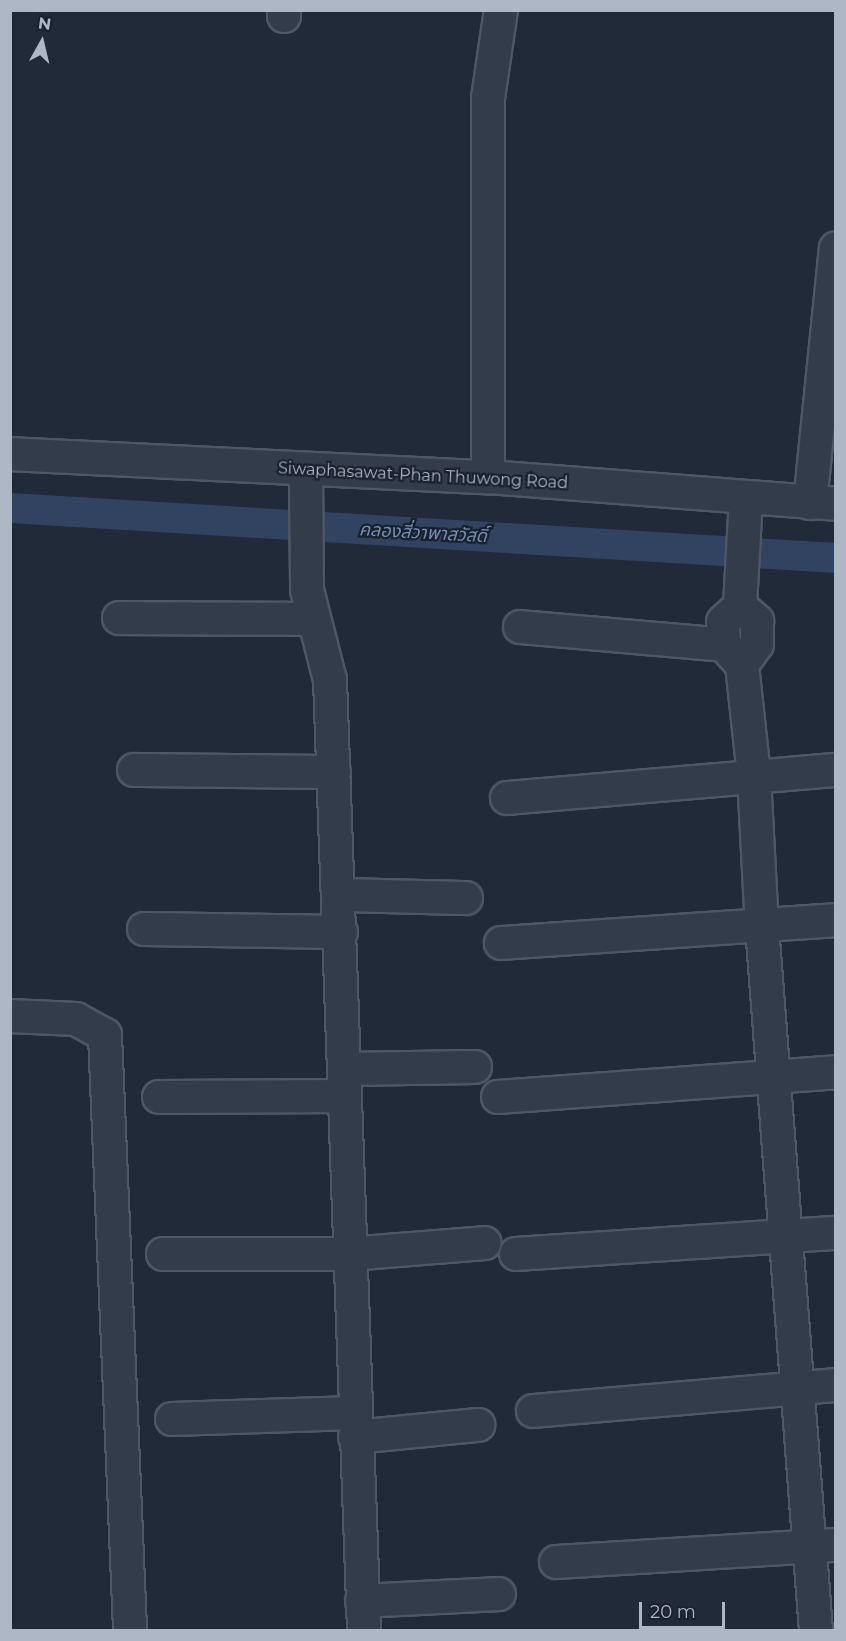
<!DOCTYPE html>
<meta charset="utf-8">
<style>
body{margin:0}
#map{position:relative;width:846px;height:1641px;overflow:hidden;background:#202a39;font-family:Montserrat,"Noto Sans Thai",sans-serif}
div>[style]{position:absolute}
[style*='--x']{left:calc(var(--x)*1px);top:calc(var(--y)*1px);width:calc(var(--w)*1px);rotate:calc(var(--a)*1deg)}
.canal>*{height:30px;margin:-15px;padding:0 15px;transform-origin:15px;border-radius:15px;background:#314360}
.roads{filter:drop-shadow(2px 0 #4e5764) drop-shadow(-2px 0 #4e5764) drop-shadow(0 2px #4e5764) drop-shadow(0 -2px #4e5764)}
.minor>*{height:32px;margin:-16px;padding:0 16px;transform-origin:16px;border-radius:16px;background:#333c4a}
span{translate:-50% -50%;white-space:nowrap;text-align:center;line-height:1.15;-webkit-text-stroke:4.5px #19212e;paint-order:stroke}
.street-label{font-size:16px;color:#aeb7c6}
.water-label{font-size:18px;color:#748db1;font-style:italic}
.frame{position:absolute;inset:0;border:12px solid #aeb7c6;pointer-events:none}
.north{position:absolute;left:12px;top:12px;width:60px;height:60px;-webkit-text-stroke:4px #19212e;paint-order:stroke;rotate:8deg;font-size:16px;font-weight:700;line-height:24px;text-align:center;color:#aeb7c6}
.north::after{content:'';display:block;margin:auto;width:21px;height:27px;background:#aeb7c6;clip-path:polygon(50% 0,100% 100%,50% 72%,0 100%)}
.scale{position:absolute;left:639px;top:1602px;width:86px;height:27px;box-sizing:border-box;border:3px solid #aeb7c6;border-top:0;padding-left:8px;font-size:18px;line-height:21px;white-space:nowrap;color:#aeb7c6;-webkit-text-stroke:4px #19212e;paint-order:stroke}
</style>
<div id="map">
<div class="canal">
<i style="--x:10;--y:508;--w:828;--a:3.46"></i>
</div>
<div class="roads">
<div class="minor">
<i style="--x:284;--y:16;--w:6;--a:-90"></i>
<i style="--x:10;--y:454;--w:479;--a:2.8"></i>
<i style="--x:488;--y:477;--w:349;--a:4.4"></i>
<i style="--x:306;--y:471;--w:119;--a:89.5"></i>
<i style="--x:307;--y:590;--w:93;--a:75.7"></i>
<i style="--x:330;--y:680;--w:951;--a:87.95"></i>
<i style="--x:488;--y:477;--w:379;--a:-90"></i>
<i style="--x:488;--y:98;--w:89;--a:-81.6"></i>
<i style="--x:746;--y:498;--w:108;--a:93.2"></i>
<i style="--x:740;--y:606;--w:23;--a:137"></i>
<i style="--x:723;--y:622;--w:23;--a:88"></i>
<i style="--x:724;--y:645;--w:27;--a:48"></i>
<i style="--x:742;--y:665;--w:112;--a:83.8"></i>
<i style="--x:754;--y:776;--w:151;--a:87"></i>
<i style="--x:762;--y:927;--w:705;--a:85.61"></i>
<i style="--x:810;--y:503;--w:256;--a:-84.2"></i>
<i style="--x:740;--y:606;--w:23;--a:41"></i>
<i style="--x:757;--y:621;--w:23;--a:90"></i>
<i style="--x:757;--y:644;--w:26;--a:126"></i>
<i style="--x:119;--y:618;--w:194;--a:0.3"></i>
<i style="--x:520;--y:627;--w:205;--a:5"></i>
<i style="--x:134;--y:770;--w:200;--a:0.6"></i>
<i style="--x:507;--y:798;--w:330;--a:-4.9"></i>
<i style="--x:340;--y:895;--w:126;--a:1.4"></i>
<i style="--x:144;--y:929;--w:197;--a:0.9"></i>
<i style="--x:501;--y:943;--w:336;--a:-3.9"></i>
<i style="--x:10;--y:1016;--w:66;--a:2.6"></i>
<i style="--x:76;--y:1019;--w:33;--a:29"></i>
<i style="--x:105;--y:1035;--w:596;--a:87.59"></i>
<i style="--x:345;--y:1069;--w:130;--a:-0.9"></i>
<i style="--x:159;--y:1097;--w:186;--a:-0.3"></i>
<i style="--x:498;--y:1097;--w:339;--a:-4.2"></i>
<i style="--x:163;--y:1254;--w:186;--a:0"></i>
<i style="--x:349;--y:1254;--w:136;--a:-4.6"></i>
<i style="--x:516;--y:1254;--w:321;--a:-3.8"></i>
<i style="--x:533;--y:1411;--w:304;--a:-4.9"></i>
<i style="--x:172;--y:1419;--w:182;--a:-1.9"></i>
<i style="--x:355;--y:1437;--w:124;--a:-5.6"></i>
<i style="--x:556;--y:1562;--w:281;--a:-3.5"></i>
<i style="--x:362;--y:1601;--w:137;--a:-2.9"></i>
</div>
</div>
<div class="street-label">
<span style="left:423px;top:476px;rotate:3deg">Siwaphasawat-Phan Thuwong Road</span>
</div>
<div class="water-label">
<span style="left:423px;top:533px;rotate:3deg">คลองสี่วาพาสวัสดิ์</span>
</div>
<div class="frame"></div>
<div class="north">N</div>
<div class="scale">20 m</div>
</div>
